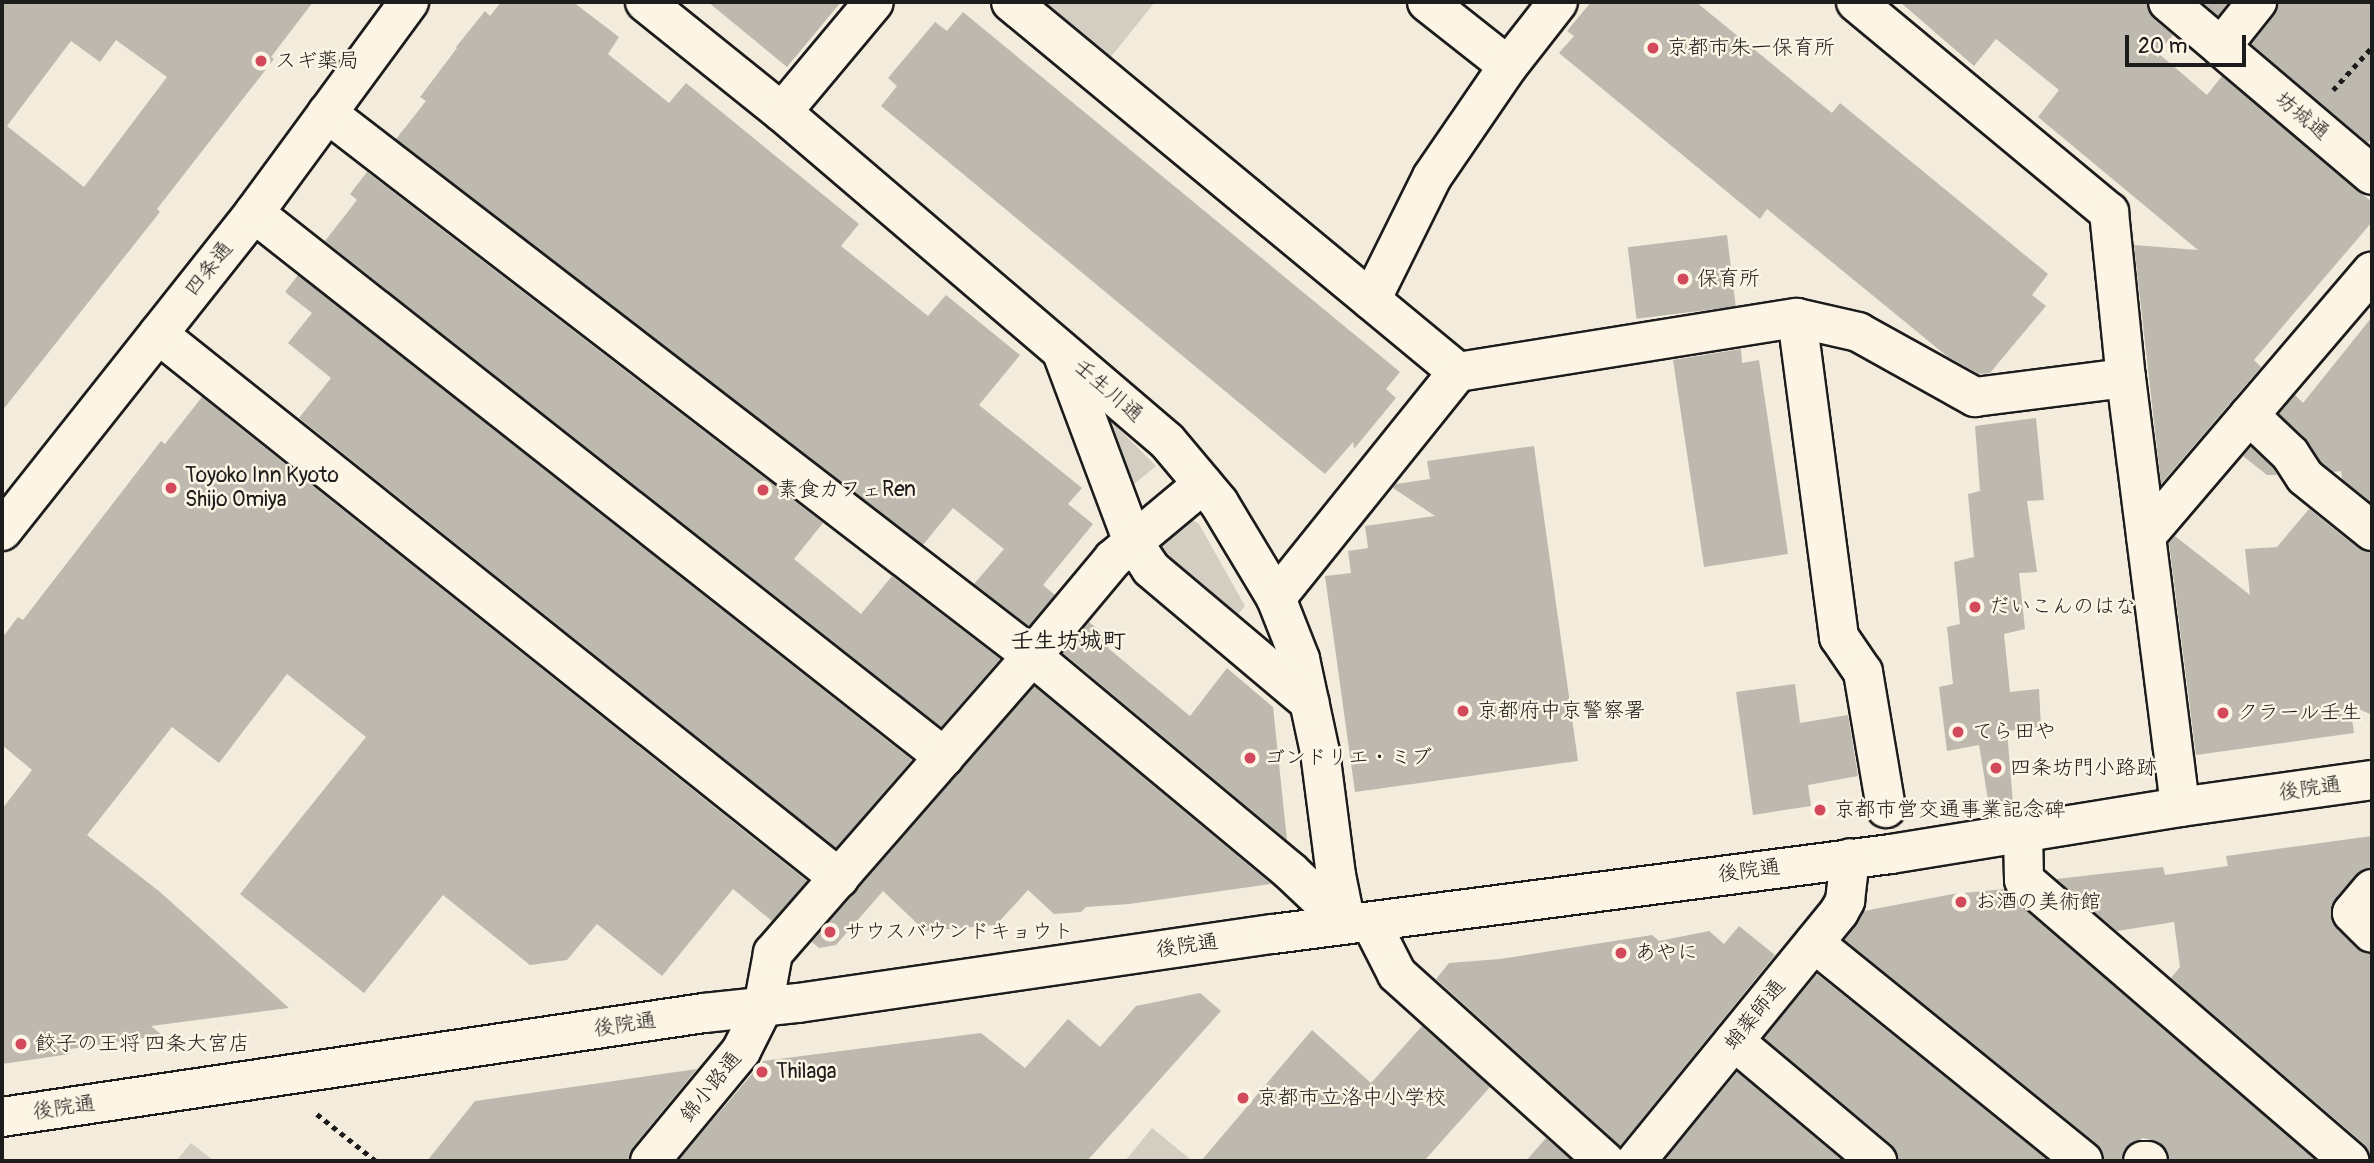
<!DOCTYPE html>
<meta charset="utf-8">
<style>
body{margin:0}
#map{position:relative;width:2374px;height:1163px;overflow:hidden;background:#f3ecdd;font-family:Pangolin,"Klee One",sans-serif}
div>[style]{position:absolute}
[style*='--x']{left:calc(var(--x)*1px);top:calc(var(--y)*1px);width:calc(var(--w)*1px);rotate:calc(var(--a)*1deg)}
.green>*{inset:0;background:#d3cec1}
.building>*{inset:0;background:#beb9ae;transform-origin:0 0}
.path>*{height:4.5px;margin-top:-2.25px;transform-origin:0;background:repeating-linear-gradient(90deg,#1c1c1c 0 5px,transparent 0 10px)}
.roads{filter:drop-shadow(2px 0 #1c1c1c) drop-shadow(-2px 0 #1c1c1c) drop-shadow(0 2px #1c1c1c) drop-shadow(0 -2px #1c1c1c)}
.minor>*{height:38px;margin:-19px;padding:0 19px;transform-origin:19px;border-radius:19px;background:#fcf5e5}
.major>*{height:38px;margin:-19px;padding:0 19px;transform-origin:19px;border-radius:19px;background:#fcf5e5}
.dots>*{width:19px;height:19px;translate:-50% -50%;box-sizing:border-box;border:4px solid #fcf5e5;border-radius:50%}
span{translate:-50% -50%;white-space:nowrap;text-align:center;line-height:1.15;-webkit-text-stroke:5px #fcf5e5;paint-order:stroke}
.poi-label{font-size:21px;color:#1c1c1c}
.left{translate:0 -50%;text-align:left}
.street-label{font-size:21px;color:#1c1c1c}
.neighbourhood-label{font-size:23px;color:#1c1c1c;font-weight:700}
.frame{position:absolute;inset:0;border:4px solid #1c1c1c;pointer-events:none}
.scale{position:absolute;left:2125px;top:35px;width:121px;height:32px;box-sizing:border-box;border:4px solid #1c1c1c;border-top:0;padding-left:9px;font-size:21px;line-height:24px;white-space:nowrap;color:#1c1c1c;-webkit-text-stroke:5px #fcf5e5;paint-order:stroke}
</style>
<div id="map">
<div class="green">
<i style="clip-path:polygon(1035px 2px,1155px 2px,1106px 63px)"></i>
<i style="clip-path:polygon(1110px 420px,1156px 466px,1127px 490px,1106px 423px)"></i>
<i style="clip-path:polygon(1193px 520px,1199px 524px,1245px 606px,1236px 617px,1160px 553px,1158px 547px)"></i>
<i style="clip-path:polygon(1152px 1128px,1190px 1159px,1188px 1161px,1125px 1161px)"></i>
<i style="clip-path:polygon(191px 1143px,214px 1161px,176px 1161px)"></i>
</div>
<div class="building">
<i style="clip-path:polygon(evenodd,2px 2px,313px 2px,271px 57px,274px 59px,157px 209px,160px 212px,2px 411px,2px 2px,116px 40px,167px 77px,84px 187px,7px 126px,71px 41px,100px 62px,116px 40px)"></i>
<i style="clip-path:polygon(501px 2px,573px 2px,619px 37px,608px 54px,669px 103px,686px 83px,859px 224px,841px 246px,928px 316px,946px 295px,1020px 355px,979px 405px,1082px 488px,1068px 504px,1093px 524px,1043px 585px,1055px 595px,1029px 626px,974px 584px,1004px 549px,953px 508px,923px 545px,396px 139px,426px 101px,420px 97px,457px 48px,456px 47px,485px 11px,490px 16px)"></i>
<i style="clip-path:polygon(708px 2px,841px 2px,787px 67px)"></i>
<i style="clip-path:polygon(1591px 2px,1696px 2px,1832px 113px,1840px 103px,2048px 274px,2032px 295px,2046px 306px,1990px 373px,1979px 374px,1948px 357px,1767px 209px,1760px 219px,1559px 53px,1574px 36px,1567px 31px)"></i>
<i style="clip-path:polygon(1900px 2px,2147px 2px,2153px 18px,2173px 35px,2158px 53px,2207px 95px,2222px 76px,2372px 202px,2372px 222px,2254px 360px,2261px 367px,2161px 484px,2134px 245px,2198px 250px,2038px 117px,2059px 90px,1996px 39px,1974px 66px)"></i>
<i style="clip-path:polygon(2202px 2px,2229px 2px,2218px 16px)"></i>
<i style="clip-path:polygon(2278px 2px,2372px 2px,2372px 137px,2368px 143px,2251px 44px,2274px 16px)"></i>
<i style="clip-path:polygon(963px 12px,1400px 372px,1386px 389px,1396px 398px,1354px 449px,1353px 442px,1325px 474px,881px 106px,897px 86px,888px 78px,935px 22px,947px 31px)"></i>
<i style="clip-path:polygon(367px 172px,823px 523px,794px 559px,861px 614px,892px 576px,1000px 659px,941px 727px,325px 241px,357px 200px,350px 194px)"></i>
<i style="left:1727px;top:235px;width:72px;height:100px;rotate:83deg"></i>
<i style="clip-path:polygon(298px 275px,912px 760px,836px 848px,299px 418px,331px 378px,288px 343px,312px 313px,285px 292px)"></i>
<i style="clip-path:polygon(2372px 317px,2372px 503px,2342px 479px,2341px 471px,2333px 472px,2321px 462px,2305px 438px,2279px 414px,2295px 395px,2303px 403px)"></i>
<i style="clip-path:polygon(1741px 349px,1742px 363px,1759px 360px,1788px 554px,1704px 567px,1673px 360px)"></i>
<i style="clip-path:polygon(202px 397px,234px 423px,807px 881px,772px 921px,733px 889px,662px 976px,597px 924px,567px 960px,530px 965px,443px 895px,364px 993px,240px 894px,366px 737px,287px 674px,219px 763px,172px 727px,87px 835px,160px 892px,289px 1008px,151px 1026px,162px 1035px,64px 1050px,70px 1054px,2px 1064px,2px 809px,32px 770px,2px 745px,2px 638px,18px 617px,23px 620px,161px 441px,165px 444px)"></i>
<i style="clip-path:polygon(2036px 418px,2044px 500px,2027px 501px,2037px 572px,2019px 573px,2025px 629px,2004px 634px,2010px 692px,2039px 689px,2041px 727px,2007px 731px,2013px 803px,1989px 806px,1979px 745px,1947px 751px,1939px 687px,1953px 684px,1947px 627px,1960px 624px,1954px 562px,1974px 557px,1968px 494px,1980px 491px,1975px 426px)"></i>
<i style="clip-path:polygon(1534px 446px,1578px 761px,1355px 792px,1325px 576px,1351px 573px,1348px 551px,1368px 548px,1365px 526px,1435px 516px,1393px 488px,1396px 484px,1430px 479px,1427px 461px)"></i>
<i style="clip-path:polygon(2251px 447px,2273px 468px,2277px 475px,2267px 475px,2243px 456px)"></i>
<i style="clip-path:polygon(2309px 509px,2358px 548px,2372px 552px,2372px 715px,2350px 705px,2354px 733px,2196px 755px,2169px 543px,2175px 536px,2250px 595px,2245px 549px,2277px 547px)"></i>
<i style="clip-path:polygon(1089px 622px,1112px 641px,1108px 648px,1190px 716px,1227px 668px,1273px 707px,1287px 840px,1063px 653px)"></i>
<i style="clip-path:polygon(1795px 684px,1800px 723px,1848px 715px,1858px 776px,1808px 785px,1811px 806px,1753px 815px,1736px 692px)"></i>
<i style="clip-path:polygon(1034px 686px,1271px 884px,1129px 904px,1086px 907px,1081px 912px,1054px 914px,1028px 890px,996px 925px,925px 931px,883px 891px,836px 945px,819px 948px,812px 942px)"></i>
<i style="clip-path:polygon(2372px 836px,2372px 868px,2355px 875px,2331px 909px,2337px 928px,2357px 949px,2372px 954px,2371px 1161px,2364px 1144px,2171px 978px,2180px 967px,2174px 922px,2117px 931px,2056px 879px,2163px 867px,2165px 875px,2228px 866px,2226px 856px)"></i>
<i style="clip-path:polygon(2004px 889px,2010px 897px,2317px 1161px,2170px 1161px,2167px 1151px,2159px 1142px,2143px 1138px,2124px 1150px,2121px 1161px,2104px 1161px,2097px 1144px,1845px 940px,1864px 911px,1953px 894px)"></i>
<i style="clip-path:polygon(1739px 926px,1775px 955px,1620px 1146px,1436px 979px,1449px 963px,1500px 959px,1652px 935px,1659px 941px,1709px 931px,1724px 944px)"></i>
<i style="clip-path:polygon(1817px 974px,2049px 1161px,1898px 1161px,1891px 1144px,1764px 1038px)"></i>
<i style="clip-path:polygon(1200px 993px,1221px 1011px,1087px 1161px,678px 1161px,763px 1061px,981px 1033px,1025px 1068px,1068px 1019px,1100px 1047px,1136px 1006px)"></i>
<i style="clip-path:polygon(1422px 1026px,1490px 1087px,1424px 1161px,1201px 1161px,1312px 1030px,1371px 1083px)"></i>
<i style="clip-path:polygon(697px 1069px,633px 1147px,629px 1161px,427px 1161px,475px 1101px)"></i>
<i style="clip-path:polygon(1737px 1072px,1843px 1161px,1664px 1161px)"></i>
<i style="clip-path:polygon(1546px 1138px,1573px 1161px,1526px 1161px)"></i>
</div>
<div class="path">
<i style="--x:2333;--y:90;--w:58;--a:-47.8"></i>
<i style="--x:317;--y:1114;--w:75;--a:38.5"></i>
</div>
<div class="roads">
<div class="minor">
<i style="--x:645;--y:2;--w:176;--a:38.8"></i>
<i style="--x:782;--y:112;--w:506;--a:40.52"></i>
<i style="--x:1167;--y:441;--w:81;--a:50"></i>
<i style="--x:1219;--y:503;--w:111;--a:59"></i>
<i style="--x:1276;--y:598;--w:66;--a:68.5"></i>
<i style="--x:1300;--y:659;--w:95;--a:77.9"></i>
<i style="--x:1320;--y:752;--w:124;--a:82.6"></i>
<i style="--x:1336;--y:875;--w:50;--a:78.5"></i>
<i style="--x:1011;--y:2;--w:580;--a:39.62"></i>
<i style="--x:1427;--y:2;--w:103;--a:38.3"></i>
<i style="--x:1856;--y:2;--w:329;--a:39.7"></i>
<i style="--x:2109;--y:212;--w:167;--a:84.2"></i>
<i style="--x:2126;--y:378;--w:432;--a:82.8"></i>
<i style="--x:2168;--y:2;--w:267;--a:40.3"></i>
<i style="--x:2221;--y:47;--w:58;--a:-51.3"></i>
<i style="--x:782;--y:112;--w:143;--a:-50.1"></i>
<i style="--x:327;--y:113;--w:890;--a:37.6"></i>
<i style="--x:1032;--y:656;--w:336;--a:39.8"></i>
<i style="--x:1290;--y:871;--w:77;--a:43.4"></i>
<i style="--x:254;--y:213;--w:879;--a:38.25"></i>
<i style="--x:1371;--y:300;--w:137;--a:-63.6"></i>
<i style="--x:1432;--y:177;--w:135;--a:-55.6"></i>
<i style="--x:1508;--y:66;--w:81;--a:-52"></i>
<i style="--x:1797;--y:318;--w:322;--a:82.5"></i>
<i style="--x:1839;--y:637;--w:42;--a:55.6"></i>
<i style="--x:1863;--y:672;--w:138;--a:80.4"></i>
<i style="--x:158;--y:334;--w:872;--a:38.62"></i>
<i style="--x:1063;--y:355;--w:200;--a:69.5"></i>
<i style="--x:1133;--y:542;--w:32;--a:56"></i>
<i style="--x:1151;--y:569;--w:207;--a:40.1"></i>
<i style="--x:2249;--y:415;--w:57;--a:43.6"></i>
<i style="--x:2290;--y:454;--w:27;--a:57"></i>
<i style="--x:2305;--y:477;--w:86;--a:38.9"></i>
<i style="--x:2146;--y:536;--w:348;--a:-49.5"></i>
<i style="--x:1276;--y:598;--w:290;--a:-51.2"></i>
<i style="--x:1458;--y:372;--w:343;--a:-9.1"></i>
<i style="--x:1797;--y:318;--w:63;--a:12.9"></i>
<i style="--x:1858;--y:332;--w:134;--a:29.1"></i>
<i style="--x:1975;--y:397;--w:152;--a:-7.2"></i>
<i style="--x:2023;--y:832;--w:48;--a:88.8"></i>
<i style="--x:2024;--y:880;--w:430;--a:40.8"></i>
<i style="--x:2372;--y:889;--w:31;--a:130"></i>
<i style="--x:2352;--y:913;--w:28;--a:45"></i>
<i style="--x:1371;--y:923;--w:57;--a:63"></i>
<i style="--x:1397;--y:974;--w:280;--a:42"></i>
<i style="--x:1814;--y:943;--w:346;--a:39"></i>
<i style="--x:1734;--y:1041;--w:187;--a:40"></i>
<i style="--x:2;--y:1117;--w:710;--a:-8.43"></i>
<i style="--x:704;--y:1013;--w:95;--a:-6.1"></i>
<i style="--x:798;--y:1003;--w:480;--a:-8.3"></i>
<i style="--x:1273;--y:934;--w:623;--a:-7.38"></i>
<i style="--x:1891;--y:854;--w:293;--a:-9.2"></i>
<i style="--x:2180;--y:807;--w:194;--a:-8"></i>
<i style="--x:650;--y:1161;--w:143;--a:-50.4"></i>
<i style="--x:741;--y:1051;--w:49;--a:-63.4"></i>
<i style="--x:763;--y:1007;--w:55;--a:-79.5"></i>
<i style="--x:773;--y:953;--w:394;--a:-48.9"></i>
<i style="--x:1032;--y:656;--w:126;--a:-50.1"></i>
<i style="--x:1113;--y:559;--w:117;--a:-39.8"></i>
<i style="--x:1636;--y:1161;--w:321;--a:-50.8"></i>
<i style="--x:1839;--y:912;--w:13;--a:-61"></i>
<i style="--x:1845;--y:901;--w:43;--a:-83.4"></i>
<i style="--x:2143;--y:1161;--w:5;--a:0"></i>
</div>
<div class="major">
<i style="--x:2;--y:531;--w:406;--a:-51.6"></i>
<i style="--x:254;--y:213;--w:262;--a:-53.7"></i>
</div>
</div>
<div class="dots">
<i style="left:1653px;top:48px;background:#d1495b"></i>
<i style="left:261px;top:61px;background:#d1495b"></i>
<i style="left:1683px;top:279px;background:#d1495b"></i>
<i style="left:171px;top:488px;background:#d1495b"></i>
<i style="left:763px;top:490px;background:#d1495b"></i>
<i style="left:1975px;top:607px;background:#d1495b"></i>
<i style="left:1463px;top:711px;background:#d1495b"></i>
<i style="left:2223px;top:713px;background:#d1495b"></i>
<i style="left:1958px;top:732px;background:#d1495b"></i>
<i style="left:1250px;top:758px;background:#d1495b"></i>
<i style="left:1996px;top:768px;background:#d1495b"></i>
<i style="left:1820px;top:810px;background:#d1495b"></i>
<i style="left:1961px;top:902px;background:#d1495b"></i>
<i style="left:830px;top:932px;background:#d1495b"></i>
<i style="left:1621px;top:953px;background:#d1495b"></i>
<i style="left:21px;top:1044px;background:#d1495b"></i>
<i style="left:762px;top:1072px;background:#d1495b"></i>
<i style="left:1243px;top:1098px;background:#d1495b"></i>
</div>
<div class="poi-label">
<span class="left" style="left:1667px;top:48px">京都市朱一保育所</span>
<span class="left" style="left:275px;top:61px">スギ薬局</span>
<span class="left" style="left:1697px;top:279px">保育所</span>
<span class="left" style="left:185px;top:488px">Toyoko Inn Kyoto<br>Shijo Omiya</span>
<span class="left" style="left:777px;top:490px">素食カフェRen</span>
<span class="left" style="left:1989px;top:607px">だいこんのはな</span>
<span class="left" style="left:1477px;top:711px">京都府中京警察署</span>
<span class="left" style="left:2237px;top:713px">クラール壬生</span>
<span class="left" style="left:1972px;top:732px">てら田や</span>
<span class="left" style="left:1264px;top:758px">ゴンドリエ・ミブ</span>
<span class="left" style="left:2010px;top:768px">四条坊門小路跡</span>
<span class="left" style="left:1834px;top:810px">京都市営交通事業記念碑</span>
<span class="left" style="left:1975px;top:902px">お酒の美術館</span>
<span class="left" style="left:844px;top:932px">サウスバウンドキョウト</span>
<span class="left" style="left:1635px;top:953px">あやに</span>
<span class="left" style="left:35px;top:1044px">餃子の王将 四条大宮店</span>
<span class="left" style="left:776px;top:1072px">Thilaga</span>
<span class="left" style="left:1257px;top:1098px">京都市立洛中小学校</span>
</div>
<div class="street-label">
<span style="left:2302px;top:116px;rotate:40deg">坊城通</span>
<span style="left:209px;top:269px;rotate:-51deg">四条通</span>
<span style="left:1108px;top:391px;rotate:41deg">壬生川通</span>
<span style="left:2310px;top:789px;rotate:-8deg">後院通</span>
<span style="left:1749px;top:871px;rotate:-7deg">後院通</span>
<span style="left:1187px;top:946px;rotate:-8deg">後院通</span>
<span style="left:1755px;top:1015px;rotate:-51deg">蛸薬師通</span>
<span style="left:625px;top:1025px;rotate:-8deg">後院通</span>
<span style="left:711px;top:1087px;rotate:-51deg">錦小路通</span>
<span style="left:64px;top:1108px;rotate:-8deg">後院通</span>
</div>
<div class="neighbourhood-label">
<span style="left:1068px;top:641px">壬生坊城町</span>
</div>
<div class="frame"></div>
<div class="scale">20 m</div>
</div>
